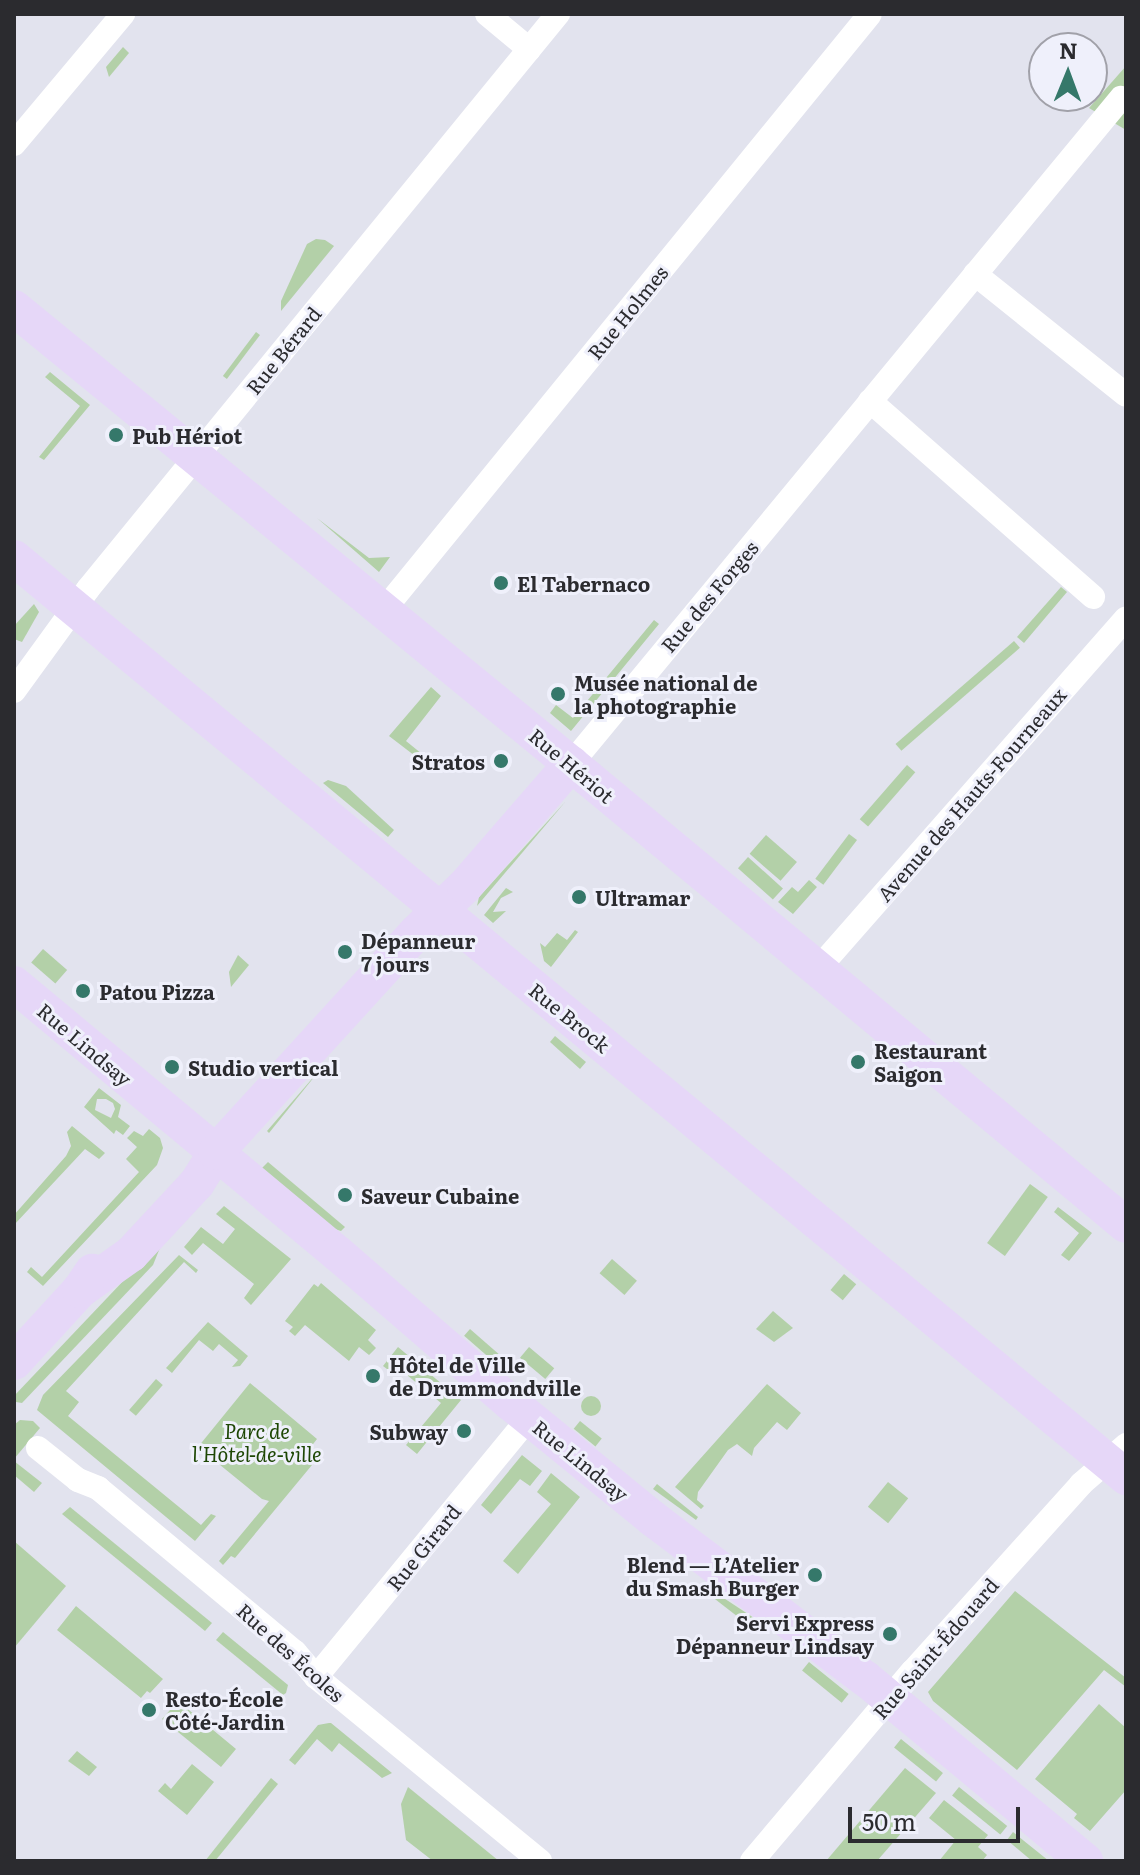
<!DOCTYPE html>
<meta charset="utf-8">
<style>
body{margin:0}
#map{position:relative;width:1140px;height:1875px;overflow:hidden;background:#e2e3ee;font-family:Literata,serif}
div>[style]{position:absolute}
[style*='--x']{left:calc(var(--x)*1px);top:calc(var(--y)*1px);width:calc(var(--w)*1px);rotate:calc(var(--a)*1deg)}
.green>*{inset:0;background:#b3d0a8;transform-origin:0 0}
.round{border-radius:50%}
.street>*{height:24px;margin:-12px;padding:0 12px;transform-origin:12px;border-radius:12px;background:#fff}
.secondary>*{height:36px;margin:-18px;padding:0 18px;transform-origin:18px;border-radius:18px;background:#e6d7f8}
.dots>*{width:22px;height:22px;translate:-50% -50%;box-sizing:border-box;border:4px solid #eff0fb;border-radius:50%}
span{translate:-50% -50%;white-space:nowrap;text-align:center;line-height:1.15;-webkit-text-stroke:6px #eff0fb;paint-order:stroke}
.street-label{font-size:20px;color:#2b2b2f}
.poi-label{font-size:20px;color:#2b2b2f;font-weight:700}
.left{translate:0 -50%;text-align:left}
.right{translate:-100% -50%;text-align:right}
.park-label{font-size:20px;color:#1e4705;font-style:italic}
.frame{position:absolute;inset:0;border:16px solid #2b2b2f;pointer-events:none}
.north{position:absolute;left:1028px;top:32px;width:80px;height:80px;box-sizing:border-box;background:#eff0fb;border:2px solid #a1a1a9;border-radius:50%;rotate:1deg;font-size:22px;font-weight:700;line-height:32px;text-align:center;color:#2b2b2f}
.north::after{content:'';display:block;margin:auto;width:28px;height:36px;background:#35786a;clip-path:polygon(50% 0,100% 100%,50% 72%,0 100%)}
.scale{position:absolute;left:848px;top:1807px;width:172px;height:36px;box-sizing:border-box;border:4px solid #2b2b2f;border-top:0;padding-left:10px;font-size:24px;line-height:28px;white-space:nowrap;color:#2b2b2f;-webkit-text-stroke:6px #eff0fb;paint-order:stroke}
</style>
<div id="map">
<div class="green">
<i style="clip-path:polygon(123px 47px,129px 53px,109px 77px,106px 67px)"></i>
<i style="clip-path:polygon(1126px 66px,1126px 130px,1089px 108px)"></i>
<i style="clip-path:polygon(316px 239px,325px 240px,334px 246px,281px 311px,281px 301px,307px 244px)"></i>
<i style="left:256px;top:332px;width:5px;height:55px;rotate:37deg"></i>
<i style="clip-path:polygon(50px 372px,90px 405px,44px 460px,39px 457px,80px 406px,45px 377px)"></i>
<i style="clip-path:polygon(317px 518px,369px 558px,390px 557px,379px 572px)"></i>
<i style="clip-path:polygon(1061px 587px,1067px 592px,1024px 643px,1017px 637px)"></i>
<i style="clip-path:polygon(34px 604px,39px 612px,22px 642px,14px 639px,14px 626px)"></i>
<i style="clip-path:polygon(654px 620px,659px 624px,571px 731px,550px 713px,556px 705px,573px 718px)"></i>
<i style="left:1014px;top:641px;width:9px;height:157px;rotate:49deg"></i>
<i style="clip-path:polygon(431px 687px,441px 696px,406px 741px,438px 767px,436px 772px,389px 736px)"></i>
<i style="left:907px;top:765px;width:11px;height:72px;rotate:41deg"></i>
<i style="clip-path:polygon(328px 780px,346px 786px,394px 830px,388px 837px,323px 783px)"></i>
<i style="clip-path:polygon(566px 801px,477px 906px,479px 897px)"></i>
<i style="left:849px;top:834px;width:10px;height:56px;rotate:37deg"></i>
<i style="left:766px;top:835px;width:41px;height:25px;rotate:41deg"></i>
<i style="left:748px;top:857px;width:47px;height:15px;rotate:42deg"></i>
<i style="clip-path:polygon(809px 880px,817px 887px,793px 914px,778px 902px,792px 887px,798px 892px)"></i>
<i style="clip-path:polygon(506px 888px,513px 892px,501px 898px,493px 912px,506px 911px,493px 923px,484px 915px)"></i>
<i style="clip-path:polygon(575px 930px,578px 932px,551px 967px,544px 961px,540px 943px,545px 947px,557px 933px,567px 940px)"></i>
<i style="left:43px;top:949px;width:32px;height:18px;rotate:41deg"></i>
<i style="clip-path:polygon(238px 955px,249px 965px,231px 987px,229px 972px)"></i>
<i style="clip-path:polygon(555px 1036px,586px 1062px,580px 1069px,550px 1042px)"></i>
<i style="clip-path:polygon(323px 1066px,269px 1133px,267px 1131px)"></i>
<i style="clip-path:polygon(evenodd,99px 1088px,121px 1105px,118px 1117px,130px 1126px,123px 1135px,116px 1130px,114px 1134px,84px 1107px,99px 1088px,97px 1099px,106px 1099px,113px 1103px,115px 1109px,111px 1118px,95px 1110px,97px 1099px)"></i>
<i style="clip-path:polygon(72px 1126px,105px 1153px,99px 1159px,85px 1149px,14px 1225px,14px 1215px,66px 1156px,71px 1146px,67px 1132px)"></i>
<i style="clip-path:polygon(149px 1129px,160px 1138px,163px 1148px,157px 1165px,43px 1286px,27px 1272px,31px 1267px,42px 1277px,139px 1172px,126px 1159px,137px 1147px,127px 1138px,134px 1131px,143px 1136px)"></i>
<i style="clip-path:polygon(268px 1162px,345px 1227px,341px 1231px,329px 1227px,262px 1168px)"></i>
<i style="left:1030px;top:1184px;width:22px;height:73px;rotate:36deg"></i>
<i style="clip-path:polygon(224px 1206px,291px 1259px,251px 1305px,244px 1298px,254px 1284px,203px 1243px,192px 1255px,184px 1247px,201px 1227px,223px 1244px,235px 1229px,216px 1214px)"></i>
<i style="clip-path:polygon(1058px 1207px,1092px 1233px,1069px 1261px,1061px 1255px,1079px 1233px,1054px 1212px)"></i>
<i style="clip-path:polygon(164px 1238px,153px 1265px,22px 1403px,16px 1402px,14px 1396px)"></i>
<i style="clip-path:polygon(179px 1255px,198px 1270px,196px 1273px,184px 1262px,66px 1391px,79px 1402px,68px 1416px,201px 1525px,211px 1514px,216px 1516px,195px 1541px,37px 1410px,43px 1395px)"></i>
<i style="left:612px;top:1259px;width:33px;height:19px;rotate:41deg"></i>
<i style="left:844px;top:1274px;width:16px;height:21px;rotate:40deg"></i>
<i style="clip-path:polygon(321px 1283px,376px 1330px,368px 1340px,376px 1348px,369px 1355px,359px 1347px,349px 1361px,305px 1325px,295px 1336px,289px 1331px,293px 1327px,285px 1321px,314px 1284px,318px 1287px)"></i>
<i style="clip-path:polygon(773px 1311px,793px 1328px,774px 1342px,756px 1329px)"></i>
<i style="clip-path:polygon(208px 1322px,248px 1356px,240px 1366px,232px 1367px,238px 1360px,219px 1344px,213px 1351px,199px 1340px,172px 1373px,166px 1368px)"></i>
<i style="left:470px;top:1329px;width:41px;height:9px;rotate:41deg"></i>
<i style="clip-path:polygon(398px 1347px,461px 1400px,417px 1454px,406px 1445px,441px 1403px,396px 1366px,391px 1372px,383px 1366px)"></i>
<i style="left:529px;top:1347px;width:33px;height:14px;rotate:40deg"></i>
<i style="left:156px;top:1379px;width:9px;height:41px;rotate:41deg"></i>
<i style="clip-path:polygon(250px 1383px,317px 1439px,303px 1457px,312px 1465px,235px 1558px,231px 1556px,223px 1565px,219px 1561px,269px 1501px,262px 1499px,198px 1447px)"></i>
<i style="clip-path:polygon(767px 1384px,801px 1413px,787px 1430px,777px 1422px,754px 1448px,752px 1456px,737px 1444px,728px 1450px,698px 1492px,697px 1500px,704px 1506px,701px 1509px,675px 1487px)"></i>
<i class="round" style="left:581px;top:1396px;width:20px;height:20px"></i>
<i style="clip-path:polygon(20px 1420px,33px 1421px,40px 1428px,14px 1459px,14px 1425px)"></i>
<i style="left:580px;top:1421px;width:28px;height:10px;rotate:39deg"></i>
<i style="clip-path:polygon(522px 1455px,542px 1471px,530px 1486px,520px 1479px,491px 1514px,481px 1505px)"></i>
<i style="clip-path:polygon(14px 1461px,42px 1483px,34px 1492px,14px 1475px)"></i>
<i style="clip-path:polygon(551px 1473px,580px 1497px,518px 1574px,503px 1561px,551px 1504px,537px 1492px)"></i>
<i style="left:888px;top:1482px;width:26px;height:32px;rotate:39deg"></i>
<i style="clip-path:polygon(657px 1484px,698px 1517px,696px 1520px,653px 1489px)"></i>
<i style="clip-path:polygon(70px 1507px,130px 1556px,212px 1623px,205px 1631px,62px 1514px)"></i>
<i style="clip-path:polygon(14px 1541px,66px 1586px,14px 1648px)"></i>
<i style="clip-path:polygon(704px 1585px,757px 1620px,751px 1627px,702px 1589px)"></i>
<i style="clip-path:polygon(1015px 1591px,1126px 1678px,1126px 1687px,1104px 1670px,1017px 1770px,933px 1701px,928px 1692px)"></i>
<i style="clip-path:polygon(76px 1606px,163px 1679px,150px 1693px,147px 1691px,141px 1698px,57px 1630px)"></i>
<i style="clip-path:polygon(223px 1632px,288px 1685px,286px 1693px,283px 1695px,216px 1640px)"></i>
<i style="left:809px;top:1662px;width:51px;height:11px;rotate:39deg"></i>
<i style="clip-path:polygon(172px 1696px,236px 1749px,221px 1767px,162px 1719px,170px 1710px,165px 1705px)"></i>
<i style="clip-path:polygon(1099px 1704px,1126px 1728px,1126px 1790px,1090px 1831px,1074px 1818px,1077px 1814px,1035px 1779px)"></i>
<i style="clip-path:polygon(329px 1723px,331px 1723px,392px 1773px,382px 1778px,339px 1743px,332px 1752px,317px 1739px,295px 1765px,289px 1760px,318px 1725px)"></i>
<i style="left:901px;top:1739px;width:54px;height:11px;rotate:39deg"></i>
<i style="clip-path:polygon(77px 1751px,97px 1767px,89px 1776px,68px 1761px)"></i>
<i style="clip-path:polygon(192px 1764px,214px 1782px,187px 1815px,158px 1791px,165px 1783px,171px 1789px)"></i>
<i style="clip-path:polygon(905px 1768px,936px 1793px,877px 1861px,826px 1861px)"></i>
<i style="clip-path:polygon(271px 1778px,278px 1784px,215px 1861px,205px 1861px)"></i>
<i style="clip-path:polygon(408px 1787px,499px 1861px,433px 1861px,406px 1840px,401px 1804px)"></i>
<i style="left:959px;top:1787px;width:62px;height:11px;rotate:39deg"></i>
<i style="clip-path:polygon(944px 1800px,988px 1835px,978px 1847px,987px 1855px,982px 1861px,939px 1861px,956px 1840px,929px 1818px)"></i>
<i style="clip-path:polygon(1013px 1832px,1049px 1861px,1032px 1861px,1007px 1840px)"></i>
</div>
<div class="street">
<i style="--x:487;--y:14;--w:55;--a:39.8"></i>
<i style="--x:14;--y:144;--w:170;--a:-50"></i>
<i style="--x:975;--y:274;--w:193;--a:38.7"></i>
<i style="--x:870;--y:401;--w:297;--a:41.3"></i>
<i style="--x:383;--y:611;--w:770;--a:-50.79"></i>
<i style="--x:14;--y:691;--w:126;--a:-54"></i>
<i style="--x:88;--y:589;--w:743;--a:-50.74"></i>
<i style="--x:571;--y:764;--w:864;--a:-50.45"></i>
<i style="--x:817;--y:970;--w:468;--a:-48.7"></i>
<i style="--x:38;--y:1448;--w:51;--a:38.7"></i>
<i style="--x:78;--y:1480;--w:22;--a:22"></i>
<i style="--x:98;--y:1488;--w:256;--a:39.8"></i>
<i style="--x:295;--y:1652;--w:33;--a:50"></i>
<i style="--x:316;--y:1677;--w:290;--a:39.4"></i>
<i style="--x:316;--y:1677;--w:335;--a:-50.6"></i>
<i style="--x:752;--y:1861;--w:248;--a:-49.8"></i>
<i style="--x:912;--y:1672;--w:253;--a:-48"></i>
<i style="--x:1081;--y:1484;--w:60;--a:-40.9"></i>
</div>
<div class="secondary">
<i style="--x:14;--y:308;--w:742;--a:39.31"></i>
<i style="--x:588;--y:778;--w:699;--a:39.72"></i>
<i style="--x:14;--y:558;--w:1443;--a:39.57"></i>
<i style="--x:14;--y:984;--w:420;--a:39.8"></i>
<i style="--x:337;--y:1253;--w:230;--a:40.8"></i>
<i style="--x:511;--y:1403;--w:182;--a:39.2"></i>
<i style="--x:652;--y:1518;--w:268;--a:37"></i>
<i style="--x:866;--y:1679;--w:285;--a:39.7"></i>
<i style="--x:80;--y:1290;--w:62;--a:-35.2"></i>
<i style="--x:131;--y:1254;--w:97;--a:-47.1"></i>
<i style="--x:197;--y:1183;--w:36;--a:-58"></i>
<i style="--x:216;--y:1152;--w:298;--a:-47.6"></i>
<i style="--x:417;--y:932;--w:66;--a:-43.8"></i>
<i style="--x:465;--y:886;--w:162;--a:-49"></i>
<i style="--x:14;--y:1362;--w:98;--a:-47.5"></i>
<i style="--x:80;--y:1290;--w:22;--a:-56"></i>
</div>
<div class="dots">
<i style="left:116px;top:435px;background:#35786a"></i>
<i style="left:501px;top:583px;background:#35786a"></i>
<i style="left:558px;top:694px;background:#35786a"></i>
<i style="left:501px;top:761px;background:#35786a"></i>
<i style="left:579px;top:897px;background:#35786a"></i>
<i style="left:345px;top:952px;background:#35786a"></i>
<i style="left:83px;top:991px;background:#35786a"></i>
<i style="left:858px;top:1062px;background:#35786a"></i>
<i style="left:172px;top:1067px;background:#35786a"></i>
<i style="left:345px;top:1195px;background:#35786a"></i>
<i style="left:373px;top:1376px;background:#35786a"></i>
<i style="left:464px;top:1431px;background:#35786a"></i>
<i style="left:815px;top:1575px;background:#35786a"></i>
<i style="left:890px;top:1634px;background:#35786a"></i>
<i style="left:149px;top:1710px;background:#35786a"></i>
</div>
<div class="street-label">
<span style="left:627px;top:312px;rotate:-51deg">Rue Holmes</span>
<span style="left:283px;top:350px;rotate:-51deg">Rue Bérard</span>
<span style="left:709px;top:596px;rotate:-50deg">Rue des Forges</span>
<span style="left:572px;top:765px;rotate:40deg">Rue Hériot</span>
<span style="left:971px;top:794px;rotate:-49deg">Avenue des Hauts-Fourneaux</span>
<span style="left:570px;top:1017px;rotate:39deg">Rue Brock</span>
<span style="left:85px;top:1044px;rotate:40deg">Rue Lindsay</span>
<span style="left:581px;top:1460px;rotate:39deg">Rue Lindsay</span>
<span style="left:423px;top:1547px;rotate:-51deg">Rue Girard</span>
<span style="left:935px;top:1648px;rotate:-49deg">Rue Saint-Édouard</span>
<span style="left:291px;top:1652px;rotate:42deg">Rue des Écoles</span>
</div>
<div class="poi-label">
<span class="left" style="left:132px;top:435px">Pub Hériot</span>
<span class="left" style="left:517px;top:583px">El Tabernaco</span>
<span class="left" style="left:574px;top:694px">Musée national de<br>la photographie</span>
<span class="right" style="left:485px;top:761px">Stratos</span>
<span class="left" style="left:595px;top:897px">Ultramar</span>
<span class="left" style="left:361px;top:952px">Dépanneur<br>7 jours</span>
<span class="left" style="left:99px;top:991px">Patou Pizza</span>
<span class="left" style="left:874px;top:1062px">Restaurant<br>Saigon</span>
<span class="left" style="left:188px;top:1067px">Studio vertical</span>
<span class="left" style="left:361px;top:1195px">Saveur Cubaine</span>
<span class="left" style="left:389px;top:1376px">Hôtel de Ville<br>de Drummondville</span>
<span class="right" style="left:448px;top:1431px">Subway</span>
<span class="right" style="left:799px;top:1576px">Blend — L’Atelier<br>du Smash Burger</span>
<span class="right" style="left:874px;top:1634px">Servi Express<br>Dépanneur Lindsay</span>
<span class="left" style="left:165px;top:1710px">Resto-École<br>Côté-Jardin</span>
</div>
<div class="park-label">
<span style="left:257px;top:1442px">Parc de<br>l'Hôtel-de-ville</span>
</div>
<div class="frame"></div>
<div class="north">N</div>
<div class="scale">50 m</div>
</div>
